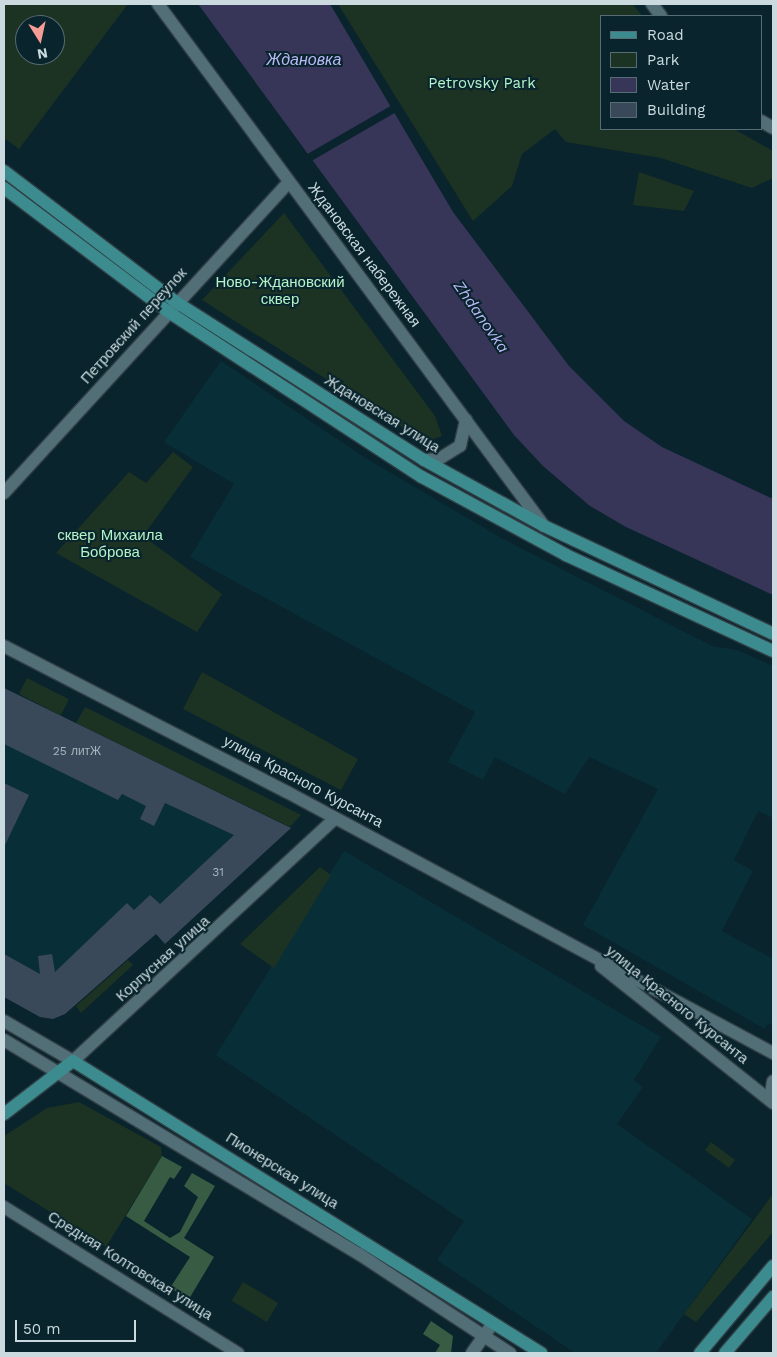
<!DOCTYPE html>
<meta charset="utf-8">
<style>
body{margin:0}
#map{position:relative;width:777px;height:1357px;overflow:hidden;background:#09242c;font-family:"Work Sans",sans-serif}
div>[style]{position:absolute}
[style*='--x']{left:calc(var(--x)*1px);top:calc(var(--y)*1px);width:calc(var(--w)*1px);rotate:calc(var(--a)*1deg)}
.built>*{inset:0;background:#082e38}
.green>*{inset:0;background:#1c3223;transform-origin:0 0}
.forest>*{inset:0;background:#375c43}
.water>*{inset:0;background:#373558}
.pier>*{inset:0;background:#09242c;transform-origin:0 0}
.building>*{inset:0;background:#3a495a}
.roads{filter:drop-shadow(1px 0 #303e45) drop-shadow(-1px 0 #303e45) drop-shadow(0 1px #303e45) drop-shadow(0 -1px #303e45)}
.minor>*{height:12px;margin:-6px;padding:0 6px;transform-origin:6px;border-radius:6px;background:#526e77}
.tertiary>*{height:12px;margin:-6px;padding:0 6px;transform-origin:6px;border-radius:6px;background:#526e77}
.secondary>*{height:12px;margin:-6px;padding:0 6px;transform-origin:6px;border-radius:6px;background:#3c8c8f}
span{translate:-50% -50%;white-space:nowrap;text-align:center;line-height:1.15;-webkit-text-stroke:4px #09242c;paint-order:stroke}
.number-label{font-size:12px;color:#a6b6be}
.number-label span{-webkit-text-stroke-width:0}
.park-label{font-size:15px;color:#b4f5c8}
.street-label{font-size:15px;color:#cadadf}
.water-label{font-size:16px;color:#b9b8f7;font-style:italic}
.frame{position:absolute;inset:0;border:5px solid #cadadf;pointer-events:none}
.legend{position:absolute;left:600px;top:15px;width:162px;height:115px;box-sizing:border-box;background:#09242c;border:1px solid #566d74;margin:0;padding:6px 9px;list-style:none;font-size:15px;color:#cadadf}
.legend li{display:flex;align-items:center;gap:10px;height:25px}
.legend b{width:25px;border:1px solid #566d74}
.north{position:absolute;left:15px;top:15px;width:50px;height:50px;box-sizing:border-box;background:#09242c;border:1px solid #566d74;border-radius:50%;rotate:170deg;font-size:14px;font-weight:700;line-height:20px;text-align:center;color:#cadadf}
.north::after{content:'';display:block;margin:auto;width:18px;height:22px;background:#f59c96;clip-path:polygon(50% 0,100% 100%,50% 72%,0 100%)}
.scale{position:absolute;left:15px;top:1320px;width:121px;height:22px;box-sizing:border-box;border:2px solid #cadadf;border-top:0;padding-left:6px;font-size:15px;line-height:18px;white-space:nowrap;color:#cadadf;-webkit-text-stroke:4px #09242c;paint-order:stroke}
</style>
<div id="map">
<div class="built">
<i style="clip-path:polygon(221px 361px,364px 457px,501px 538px,712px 646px,737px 650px,773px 666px,773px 818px,758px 811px,734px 860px,753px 871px,722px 931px,773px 959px,773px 1026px,768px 1023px,765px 1029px,583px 925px,658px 789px,589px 757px,565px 794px,495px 757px,483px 780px,448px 762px,475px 712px,190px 557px,234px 484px,164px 442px)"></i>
<i style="clip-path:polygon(4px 688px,291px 828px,165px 944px,156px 934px,65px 1014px,53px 1019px,40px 1017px,4px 997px)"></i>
<i style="clip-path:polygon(344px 851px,661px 1037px,634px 1080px,643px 1087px,617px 1124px,752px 1219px,656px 1353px,575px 1353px,437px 1260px,464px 1221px,216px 1055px)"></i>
</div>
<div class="green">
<i style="clip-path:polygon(evenodd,4px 4px,128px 4px,19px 149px,4px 138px,4px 4px,25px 25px,55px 25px,55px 55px,25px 55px,25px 25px)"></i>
<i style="clip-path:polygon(338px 4px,633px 4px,642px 16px,601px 16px,601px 129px,734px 129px,773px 151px,773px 178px,752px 188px,661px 158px,566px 142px,555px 129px,522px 154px,512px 186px,473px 221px)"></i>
<i style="clip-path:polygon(639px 172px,694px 191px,684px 211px,633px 205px)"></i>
<i style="clip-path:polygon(284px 213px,435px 416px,442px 436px,425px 442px,202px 300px)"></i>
<i style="clip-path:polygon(173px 452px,193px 467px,143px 536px,222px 594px,197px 632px,56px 553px,129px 472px,146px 483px)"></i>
<i style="clip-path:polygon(202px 672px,358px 759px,341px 790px,183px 709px)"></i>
<i style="left:27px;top:678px;width:47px;height:18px;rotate:27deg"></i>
<i style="clip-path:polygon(85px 707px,301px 815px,290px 827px,76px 723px)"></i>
<i style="clip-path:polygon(320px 867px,331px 875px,274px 968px,240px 944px)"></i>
<i style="clip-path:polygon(128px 960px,133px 965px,81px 1013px,76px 1006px)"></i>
<i style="clip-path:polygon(79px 1102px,161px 1147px,162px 1156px,106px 1247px,4px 1183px,4px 1136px,47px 1108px)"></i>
<i style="left:711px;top:1142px;width:30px;height:10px;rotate:37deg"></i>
<i style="clip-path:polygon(773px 1194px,773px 1232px,696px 1322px,684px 1314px)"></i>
<i style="left:243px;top:1282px;width:41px;height:22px;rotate:31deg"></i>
</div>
<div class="forest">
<i style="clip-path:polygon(162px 1156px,182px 1167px,174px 1179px,170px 1177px,144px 1221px,170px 1238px,180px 1232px,198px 1197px,184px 1186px,192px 1173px,215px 1186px,184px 1238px,214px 1257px,189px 1299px,170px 1288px,190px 1257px,126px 1216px)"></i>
<i style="clip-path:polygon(431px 1321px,453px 1336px,451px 1353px,435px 1353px,440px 1345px,423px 1334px)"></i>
</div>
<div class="water">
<i style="clip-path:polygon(198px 4px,330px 4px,453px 212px,569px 366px,624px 421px,662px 447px,773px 499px,773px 595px,626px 527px,590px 506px,543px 466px,514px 435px)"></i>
</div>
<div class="pier">
<i style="left:394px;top:104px;width:8px;height:100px;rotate:60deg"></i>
</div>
<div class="building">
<i style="clip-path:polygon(4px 688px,291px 828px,165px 944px,156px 934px,65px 1014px,53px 1019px,40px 1017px,4px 997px,4px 954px,40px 974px,38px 956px,52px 954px,55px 972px,127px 903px,134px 910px,150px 895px,160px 904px,234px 835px,165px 803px,154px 826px,140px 819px,146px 806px,122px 794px,118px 800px,4px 744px)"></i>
<i style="clip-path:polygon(4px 783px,29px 795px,4px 847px)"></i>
</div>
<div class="roads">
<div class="minor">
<i style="--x:158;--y:4;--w:649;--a:53.52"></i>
<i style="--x:424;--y:460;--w:15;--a:-4"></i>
<i style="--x:439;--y:459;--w:25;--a:-32"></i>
<i style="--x:460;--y:446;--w:27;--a:-77"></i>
<i style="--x:4;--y:493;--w:422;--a:-47.5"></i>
<i style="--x:4;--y:646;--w:318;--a:27.3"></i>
<i style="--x:287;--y:792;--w:552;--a:28.24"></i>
<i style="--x:601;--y:966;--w:220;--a:38.5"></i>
<i style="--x:4;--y:1021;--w:80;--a:30.1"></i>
<i style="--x:73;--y:1061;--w:357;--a:-42.8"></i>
<i style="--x:4;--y:1040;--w:415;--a:31.1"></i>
<i style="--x:359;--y:1254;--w:181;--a:33.3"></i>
<i style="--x:770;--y:1100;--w:19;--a:-81"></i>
<i style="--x:4;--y:1207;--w:276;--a:32"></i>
<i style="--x:472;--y:1353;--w:29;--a:-55"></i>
</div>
<div class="tertiary">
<i style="--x:652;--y:4;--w:15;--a:53"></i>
<i style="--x:761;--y:121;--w:14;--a:30"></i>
</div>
<div class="secondary">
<i style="--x:4;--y:171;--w:216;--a:37.3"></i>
<i style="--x:176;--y:302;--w:294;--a:32.5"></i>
<i style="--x:424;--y:460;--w:137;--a:28.8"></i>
<i style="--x:544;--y:526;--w:253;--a:25.2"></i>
<i style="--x:4;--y:188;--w:204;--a:37"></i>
<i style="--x:167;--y:311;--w:304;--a:33.1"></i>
<i style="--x:422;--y:477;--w:164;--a:28.4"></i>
<i style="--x:566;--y:555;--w:228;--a:24.9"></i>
<i style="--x:4;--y:1114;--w:87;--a:-37.5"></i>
<i style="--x:73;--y:1061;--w:552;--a:31.96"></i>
<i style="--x:700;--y:1353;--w:114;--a:-50"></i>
<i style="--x:725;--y:1353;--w:74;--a:-49.4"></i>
</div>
</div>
<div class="number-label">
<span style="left:77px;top:752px">25 литЖ</span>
<span style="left:218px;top:873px">31</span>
</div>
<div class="park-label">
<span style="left:482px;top:84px">Petrovsky Park</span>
<span style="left:280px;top:291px">Ново-Ждановский<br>сквер</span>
<span style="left:110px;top:544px">сквер Михаила<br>Боброва</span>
</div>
<div class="street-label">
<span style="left:364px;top:255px;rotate:53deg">Ждановская набережная</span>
<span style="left:134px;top:326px;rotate:-48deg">Петровский переулок</span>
<span style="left:382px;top:414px;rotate:32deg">Ждановская улица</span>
<span style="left:303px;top:782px;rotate:28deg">улица Красного Курсанта</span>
<span style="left:163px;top:959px;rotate:-42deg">Корпусная улица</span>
<span style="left:677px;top:1005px;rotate:39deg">улица Красного Курсанта</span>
<span style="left:282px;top:1171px;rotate:32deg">Пионерская улица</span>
<span style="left:130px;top:1266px;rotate:32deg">Средняя Колтовская улица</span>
</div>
<div class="water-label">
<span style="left:304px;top:60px">Ждановка</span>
<span style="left:481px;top:317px;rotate:55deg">Zhdanovka</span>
</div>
<div class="frame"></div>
<ul class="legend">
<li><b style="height:6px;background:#3c8c8f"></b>Road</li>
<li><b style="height:14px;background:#1c3223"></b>Park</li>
<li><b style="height:14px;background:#373558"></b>Water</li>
<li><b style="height:14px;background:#3a495a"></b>Building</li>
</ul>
<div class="north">N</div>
<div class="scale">50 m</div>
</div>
